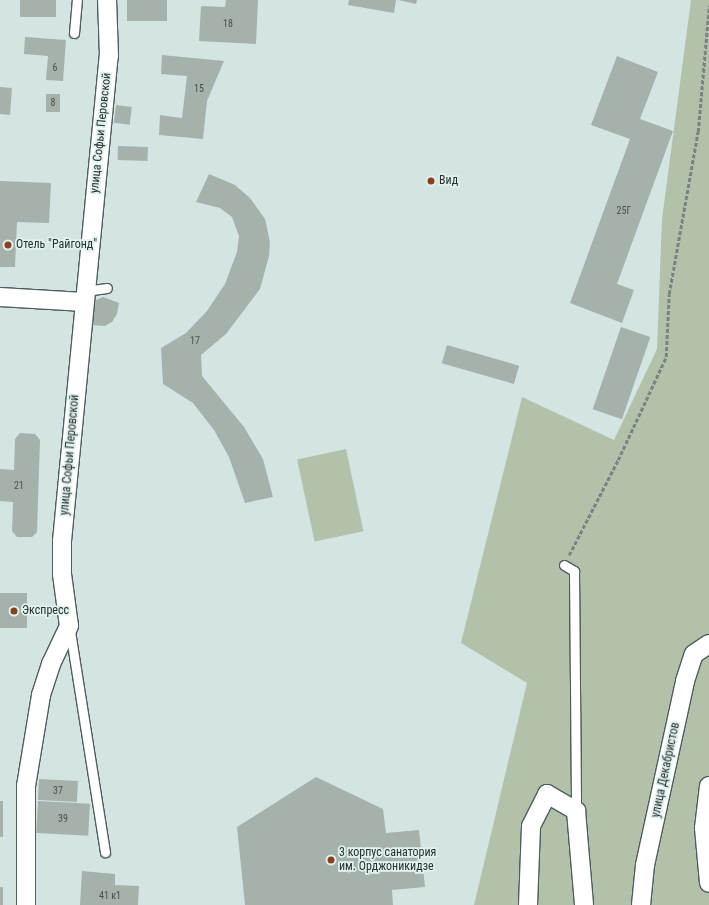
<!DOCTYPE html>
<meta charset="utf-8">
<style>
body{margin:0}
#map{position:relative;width:709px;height:905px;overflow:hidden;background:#d3e4e3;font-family:"Roboto Condensed",sans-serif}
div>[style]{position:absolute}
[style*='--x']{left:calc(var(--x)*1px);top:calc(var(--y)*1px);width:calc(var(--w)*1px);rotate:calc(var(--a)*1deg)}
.green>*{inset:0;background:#b2c2aa;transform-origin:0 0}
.building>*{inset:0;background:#a4b2ab;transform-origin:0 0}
.path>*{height:2.5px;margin-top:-1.25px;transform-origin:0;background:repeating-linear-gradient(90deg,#788382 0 4px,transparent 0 6px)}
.roads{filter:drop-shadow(1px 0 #4e5d5d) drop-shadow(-1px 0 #4e5d5d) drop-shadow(0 1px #4e5d5d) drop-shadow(0 -1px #4e5d5d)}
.service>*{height:9px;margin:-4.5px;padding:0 4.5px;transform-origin:4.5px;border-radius:4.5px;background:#fff}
.minor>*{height:18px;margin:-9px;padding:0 9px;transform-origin:9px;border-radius:9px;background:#fff}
.dots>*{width:11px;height:11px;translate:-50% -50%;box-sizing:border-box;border:2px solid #e0f1f0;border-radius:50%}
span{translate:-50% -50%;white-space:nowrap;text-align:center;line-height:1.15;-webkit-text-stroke:3.5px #e0f1f0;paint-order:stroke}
.number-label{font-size:10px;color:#48504e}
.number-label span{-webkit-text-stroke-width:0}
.street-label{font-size:12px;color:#29302f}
.poi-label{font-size:12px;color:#29302f}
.left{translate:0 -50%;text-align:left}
</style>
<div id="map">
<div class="green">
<i style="clip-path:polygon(691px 0,709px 0,709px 905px,474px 905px,527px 683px,461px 643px,522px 397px,614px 440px,657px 349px,662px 219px)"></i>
<i style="left:346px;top:449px;width:84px;height:50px;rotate:78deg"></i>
</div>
<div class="building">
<i style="left:20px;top:0;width:36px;height:17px"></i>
<i style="left:127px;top:0;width:40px;height:21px"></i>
<i style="clip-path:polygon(226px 0,258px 0,256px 44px,199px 41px,201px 6px,225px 7px)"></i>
<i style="clip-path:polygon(349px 0,396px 0,394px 13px,348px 5px)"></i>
<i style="clip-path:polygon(398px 0,417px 0,416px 4px)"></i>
<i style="clip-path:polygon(25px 37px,66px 40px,63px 81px,46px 80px,48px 56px,24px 54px)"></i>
<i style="clip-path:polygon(162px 55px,224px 61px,207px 101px,203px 139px,159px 135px,160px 115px,182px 118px,187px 76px,161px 74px)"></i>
<i style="clip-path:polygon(617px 56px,658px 72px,640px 119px,673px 131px,617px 284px,634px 290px,622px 323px,570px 303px,630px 139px,591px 125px)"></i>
<i style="clip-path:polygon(0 87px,12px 88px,10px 115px,0 114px)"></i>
<i style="left:46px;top:94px;width:14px;height:18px"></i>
<i style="left:116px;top:105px;width:16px;height:18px;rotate:7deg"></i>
<i style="left:118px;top:146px;width:30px;height:14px;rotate:2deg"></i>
<i style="clip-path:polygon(209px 174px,235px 185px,250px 198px,265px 219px,270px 242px,269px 256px,260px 289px,226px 334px,201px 355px,202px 376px,244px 427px,263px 459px,273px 497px,245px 503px,229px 457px,214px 430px,193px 403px,163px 384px,161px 348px,186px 333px,207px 311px,225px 284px,237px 252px,239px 236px,232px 217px,220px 208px,196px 202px)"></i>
<i style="clip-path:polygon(0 181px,51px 183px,49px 223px,17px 222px,15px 267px,0 267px)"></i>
<i style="clip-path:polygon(103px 297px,119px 303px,117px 314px,112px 322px,105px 326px,90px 325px,90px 303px)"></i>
<i style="left:621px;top:327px;width:31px;height:87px;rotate:19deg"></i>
<i style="left:447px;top:345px;width:75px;height:19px;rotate:16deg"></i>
<i style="clip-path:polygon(20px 433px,35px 434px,40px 440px,37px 532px,32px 537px,17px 537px,12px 531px,13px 502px,0 501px,0 469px,14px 470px,15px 439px)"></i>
<i style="left:0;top:593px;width:27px;height:35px"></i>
<i style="clip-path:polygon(316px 777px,383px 809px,386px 833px,419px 830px,425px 887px,392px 890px,393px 905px,245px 905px,237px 827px)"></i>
<i style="left:39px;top:779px;width:39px;height:21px;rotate:3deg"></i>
<i style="left:0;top:801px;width:3px;height:36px"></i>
<i style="left:38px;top:801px;width:52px;height:32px;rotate:3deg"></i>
<i style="clip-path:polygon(82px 871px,115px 874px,115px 885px,139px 886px,138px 905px,80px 905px)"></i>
<i style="left:0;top:887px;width:3px;height:18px"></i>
</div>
<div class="path">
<i style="--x:569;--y:555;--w:107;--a:-62.7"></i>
<i style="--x:618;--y:460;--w:114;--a:-65"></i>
<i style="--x:666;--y:357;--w:63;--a:-87.3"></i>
<i style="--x:669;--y:294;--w:165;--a:-79.9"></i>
<i style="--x:698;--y:132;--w:127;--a:-85"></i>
</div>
<div class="roads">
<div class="service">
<i style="--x:74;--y:33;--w:33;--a:-85"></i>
<i style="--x:85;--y:291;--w:22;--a:-8"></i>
<i style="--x:564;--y:565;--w:12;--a:31"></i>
<i style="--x:574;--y:571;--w:240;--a:89.5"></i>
<i style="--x:70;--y:631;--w:224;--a:81"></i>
</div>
<div class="minor">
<i style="--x:0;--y:297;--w:84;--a:3.4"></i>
<i style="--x:709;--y:786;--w:42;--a:96.8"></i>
<i style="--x:704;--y:828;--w:55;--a:84.8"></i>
<i style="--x:26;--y:905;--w:119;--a:-90"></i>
<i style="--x:26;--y:786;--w:92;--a:-80.6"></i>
<i style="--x:41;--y:695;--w:33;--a:-72"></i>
<i style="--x:51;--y:664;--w:42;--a:-64.7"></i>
<i style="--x:69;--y:626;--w:52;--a:-97.7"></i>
<i style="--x:62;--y:574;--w:33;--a:-90"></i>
<i style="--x:62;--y:541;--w:487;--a:-84.5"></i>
<i style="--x:109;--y:56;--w:56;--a:-92"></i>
<i style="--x:528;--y:905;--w:79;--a:-87.8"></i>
<i style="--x:531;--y:826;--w:36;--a:-63"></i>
<i style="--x:547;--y:794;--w:34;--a:30"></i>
<i style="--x:576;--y:811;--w:94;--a:85.1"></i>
<i style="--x:641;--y:905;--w:40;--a:-84.3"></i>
<i style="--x:645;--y:865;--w:188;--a:-77.7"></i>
<i style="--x:685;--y:681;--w:28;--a:-72"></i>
<i style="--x:694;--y:654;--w:18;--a:-34"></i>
</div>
</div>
<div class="dots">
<i style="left:431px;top:181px;background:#87411d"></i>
<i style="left:8px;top:245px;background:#87411d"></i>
<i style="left:14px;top:611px;background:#87411d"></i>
<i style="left:331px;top:860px;background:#87411d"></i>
</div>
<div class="number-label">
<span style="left:228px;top:24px">18</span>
<span style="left:55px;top:68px">6</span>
<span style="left:199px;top:89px">15</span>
<span style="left:53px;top:103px">8</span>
<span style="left:624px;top:211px">25Г</span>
<span style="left:195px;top:341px">17</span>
<span style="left:19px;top:486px">21</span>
<span style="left:58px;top:791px">37</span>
<span style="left:63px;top:819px">39</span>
<span style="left:110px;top:896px">41 к1</span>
</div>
<div class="street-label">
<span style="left:101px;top:133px;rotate:-84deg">улица Софьи Перовской</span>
<span style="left:70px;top:455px;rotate:-85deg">улица Софьи Перовской</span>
<span style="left:666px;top:770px;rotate:-78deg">улица Декабристов</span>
</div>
<div class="poi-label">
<span class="left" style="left:439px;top:181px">Вид</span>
<span class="left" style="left:16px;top:245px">Отель "Райгонд"</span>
<span class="left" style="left:22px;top:611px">Экспресс</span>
<span class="left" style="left:339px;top:860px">3 корпус санатория<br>им. Орджоникидзе</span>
</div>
</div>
